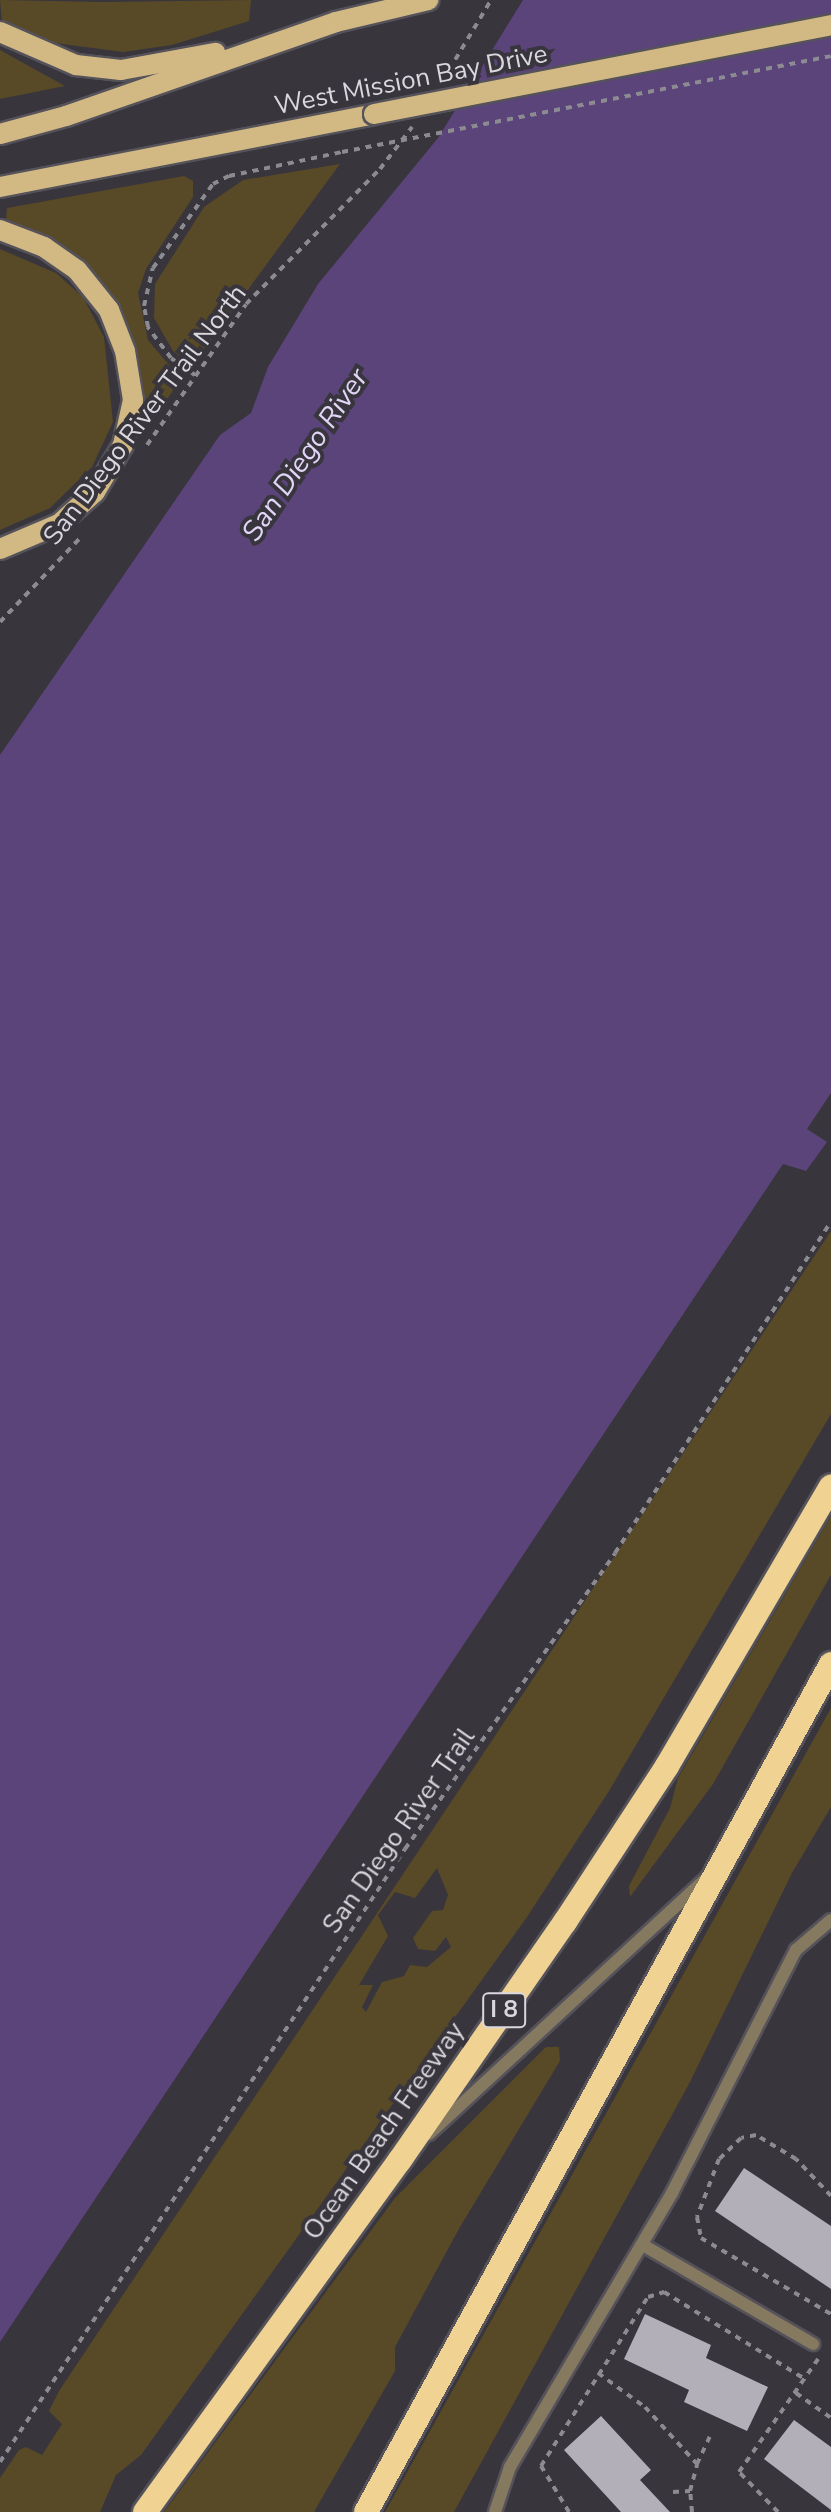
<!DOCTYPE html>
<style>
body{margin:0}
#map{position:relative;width:831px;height:2512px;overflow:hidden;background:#38353d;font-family:"Nunito Sans",sans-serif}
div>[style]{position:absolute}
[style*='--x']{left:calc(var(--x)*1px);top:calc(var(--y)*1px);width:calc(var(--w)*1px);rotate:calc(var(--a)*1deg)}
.green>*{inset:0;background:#584927}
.water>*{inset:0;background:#5a447a}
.building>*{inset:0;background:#b2afb8}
.path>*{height:4px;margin-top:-2px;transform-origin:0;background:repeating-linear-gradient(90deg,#8d8b92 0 6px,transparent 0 12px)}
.roads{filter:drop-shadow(2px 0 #55525a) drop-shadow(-2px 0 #55525a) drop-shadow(0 2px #55525a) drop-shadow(0 -2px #55525a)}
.lane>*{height:12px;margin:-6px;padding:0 6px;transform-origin:6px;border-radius:6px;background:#85795f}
.primary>*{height:20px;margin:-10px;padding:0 10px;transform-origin:10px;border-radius:10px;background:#d2b984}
.highway>*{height:24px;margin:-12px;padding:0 12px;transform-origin:12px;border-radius:12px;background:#f0d392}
.path-bridge>*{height:4px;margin-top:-2px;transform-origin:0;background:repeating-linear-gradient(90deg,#8d8b92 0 6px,transparent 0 12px)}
.bridges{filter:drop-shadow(2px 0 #55525a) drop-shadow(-2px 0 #55525a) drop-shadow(0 2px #55525a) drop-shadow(0 -2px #55525a)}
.primary-bridge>*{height:20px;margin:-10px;padding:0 10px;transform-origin:10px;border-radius:10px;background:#d2b984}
span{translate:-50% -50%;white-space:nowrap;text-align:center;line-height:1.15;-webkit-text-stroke:8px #38353d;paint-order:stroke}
.shield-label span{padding:2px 6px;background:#38353d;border:2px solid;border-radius:6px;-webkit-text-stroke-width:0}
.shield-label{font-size:24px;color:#dad8de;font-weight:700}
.street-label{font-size:26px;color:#dad8de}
.water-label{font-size:28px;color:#e2d6f8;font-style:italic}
</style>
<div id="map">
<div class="green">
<i style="clip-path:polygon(0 0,104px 2px,251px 0,249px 21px,172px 45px,123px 52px,55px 43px,2px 22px)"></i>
<i style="clip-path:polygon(0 50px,36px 70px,65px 86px,0 99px)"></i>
<i style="clip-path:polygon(340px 164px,198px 358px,185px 361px,173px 351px,154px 318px,155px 284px,204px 207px,243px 180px)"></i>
<i style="clip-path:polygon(184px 176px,193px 181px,193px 197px,146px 269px,138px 293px,148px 340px,181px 379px,152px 421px,136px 419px,131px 346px,45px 238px,6px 220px,7px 208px)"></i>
<i style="clip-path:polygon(0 249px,56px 273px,83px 297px,104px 337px,113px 422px,92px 467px,50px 508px,0 530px)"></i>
<i style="clip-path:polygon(evenodd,831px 1231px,831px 1414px,609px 1791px,527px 1917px,141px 2455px,116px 2475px,100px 2512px,0 2512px,0 2478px,19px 2450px,26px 2447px,42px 2455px,62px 2424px,49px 2411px,59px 2391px,831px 1231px,437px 1868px,448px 1895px,443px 1910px,432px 1911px,413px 1938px,418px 1949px,435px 1951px,446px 1937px,451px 1947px,427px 1967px,410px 1965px,404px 1976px,382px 1982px,366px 2012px,362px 2007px,373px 1985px,359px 1985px,388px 1936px,378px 1915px,395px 1892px,415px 1898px,437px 1868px)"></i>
<i style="clip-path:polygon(831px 1516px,831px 1575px,713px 1784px,630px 1897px,629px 1886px,670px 1808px,678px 1778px)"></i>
<i style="clip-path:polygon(831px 1708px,831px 1807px,792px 1873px,689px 2084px,454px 2512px,385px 2512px)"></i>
<i style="clip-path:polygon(546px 2047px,559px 2047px,560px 2061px,460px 2227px,395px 2347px,395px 2371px,314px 2512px,164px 2512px,395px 2198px)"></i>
</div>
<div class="water">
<i style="clip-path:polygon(523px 0,831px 0,831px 1093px,807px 1129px,827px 1142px,806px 1171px,783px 1164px,0 2342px,0 755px,220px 435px,251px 413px,268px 367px,318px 284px,438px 138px)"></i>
</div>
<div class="building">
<i style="clip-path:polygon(744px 2168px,831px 2226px,831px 2289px,715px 2211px)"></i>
<i style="clip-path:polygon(645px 2314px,711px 2345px,706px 2358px,768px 2387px,747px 2431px,684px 2402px,689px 2390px,624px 2359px)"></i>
<i style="clip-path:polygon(601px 2416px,651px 2470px,640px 2480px,670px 2512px,621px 2512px,564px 2450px)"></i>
<i style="clip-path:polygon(794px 2420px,831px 2447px,831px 2510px,764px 2459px)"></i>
</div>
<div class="path">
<i style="--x:443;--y:80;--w:93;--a:-59"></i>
<i style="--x:195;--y:375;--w:29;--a:-145"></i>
<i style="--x:171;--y:358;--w:39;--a:-127"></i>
<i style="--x:148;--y:327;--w:21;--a:-101"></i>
<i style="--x:144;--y:306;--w:39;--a:-77"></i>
<i style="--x:153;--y:268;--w:103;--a:-54.5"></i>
<i style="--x:213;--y:184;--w:18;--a:-27"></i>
<i style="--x:229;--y:176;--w:116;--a:-12"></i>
<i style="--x:147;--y:445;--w:172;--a:-54.9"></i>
<i style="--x:246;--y:304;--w:190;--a:-45.2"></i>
<i style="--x:380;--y:169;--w:53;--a:-52.7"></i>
<i style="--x:0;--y:622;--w:117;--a:-46.4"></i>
<i style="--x:831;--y:2196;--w:51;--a:-133.4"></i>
<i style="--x:796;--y:2159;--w:47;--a:-149"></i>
<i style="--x:756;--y:2135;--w:15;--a:169"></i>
<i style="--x:741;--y:2138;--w:30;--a:136"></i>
<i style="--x:719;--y:2159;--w:62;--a:110.8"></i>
<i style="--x:697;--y:2217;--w:21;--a:79"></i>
<i style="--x:701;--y:2238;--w:151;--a:30.3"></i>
<i style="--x:598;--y:2373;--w:58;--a:35.9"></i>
<i style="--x:645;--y:2407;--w:77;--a:47.6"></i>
<i style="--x:697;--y:2464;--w:35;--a:-65"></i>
<i style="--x:796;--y:2393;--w:43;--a:35.5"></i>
<i style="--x:0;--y:2462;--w:735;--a:-56.55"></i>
<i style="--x:405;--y:1849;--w:363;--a:-54.6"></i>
<i style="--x:615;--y:1553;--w:395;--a:-56.9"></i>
<i style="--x:673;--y:2492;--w:17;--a:-3"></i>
<i style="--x:569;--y:2512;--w:54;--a:-121.3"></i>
<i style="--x:541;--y:2466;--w:200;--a:-57.7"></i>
<i style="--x:648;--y:2297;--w:17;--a:-17"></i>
<i style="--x:664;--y:2292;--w:166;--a:31.7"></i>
<i style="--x:692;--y:2512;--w:21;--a:-95"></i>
<i style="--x:690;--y:2491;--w:28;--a:-75"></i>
<i style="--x:778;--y:2512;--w:56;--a:-134.3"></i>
<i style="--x:739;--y:2472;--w:138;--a:-55"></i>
</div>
<div class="roads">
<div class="lane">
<i style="--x:429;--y:2134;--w:374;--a:-42.7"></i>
<i style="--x:643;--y:2245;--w:197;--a:30.2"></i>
<i style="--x:495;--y:2512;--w:47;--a:-71.6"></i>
<i style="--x:510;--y:2467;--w:318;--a:-59.4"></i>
<i style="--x:672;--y:2193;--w:273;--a:-63"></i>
<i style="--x:796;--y:1950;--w:46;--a:-40.6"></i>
</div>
<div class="primary">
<i style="--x:0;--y:32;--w:83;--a:23.5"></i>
<i style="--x:76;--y:65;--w:45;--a:6.3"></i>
<i style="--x:121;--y:70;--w:96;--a:-10.3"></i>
<i style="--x:0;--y:134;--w:68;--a:-15.3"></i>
<i style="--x:66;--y:116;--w:286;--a:-19.2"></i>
<i style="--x:336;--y:22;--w:95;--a:-13.4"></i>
<i style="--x:0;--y:187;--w:381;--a:-11"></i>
<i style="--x:0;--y:230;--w:47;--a:21.1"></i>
<i style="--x:44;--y:247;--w:40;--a:34.9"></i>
<i style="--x:77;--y:270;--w:51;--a:51.3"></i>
<i style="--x:109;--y:310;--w:44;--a:68.7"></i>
<i style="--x:125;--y:351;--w:50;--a:80.7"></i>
<i style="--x:133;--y:400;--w:46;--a:102.5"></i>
<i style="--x:123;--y:445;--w:55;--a:120.8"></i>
<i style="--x:95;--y:492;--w:48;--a:138.4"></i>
<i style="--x:59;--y:524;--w:64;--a:157"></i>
</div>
<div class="highway">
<i style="--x:145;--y:2512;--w:435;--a:-54.1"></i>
<i style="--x:400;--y:2160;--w:290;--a:-55.3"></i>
<i style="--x:565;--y:1922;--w:186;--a:-56.8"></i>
<i style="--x:667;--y:1766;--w:324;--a:-59.6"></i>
<i style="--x:366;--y:2512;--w:967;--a:-61.26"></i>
</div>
</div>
<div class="path-bridge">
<i style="--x:342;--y:152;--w:498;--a:-11.1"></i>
</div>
<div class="bridges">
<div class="primary-bridge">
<i style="--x:374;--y:114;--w:466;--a:-11"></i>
</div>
</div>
<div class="shield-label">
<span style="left:504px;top:2010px">I 8</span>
</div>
<div class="street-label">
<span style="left:411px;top:80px;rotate:-11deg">West Mission Bay Drive</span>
<span style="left:145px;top:415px;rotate:-53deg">San Diego River Trail North</span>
<span style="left:399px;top:1831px;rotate:-55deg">San Diego River Trail</span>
<span style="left:384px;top:2131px;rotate:-55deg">Ocean Beach Freeway</span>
</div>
<div class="water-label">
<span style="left:305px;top:455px;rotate:-56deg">San Diego River</span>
</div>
</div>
